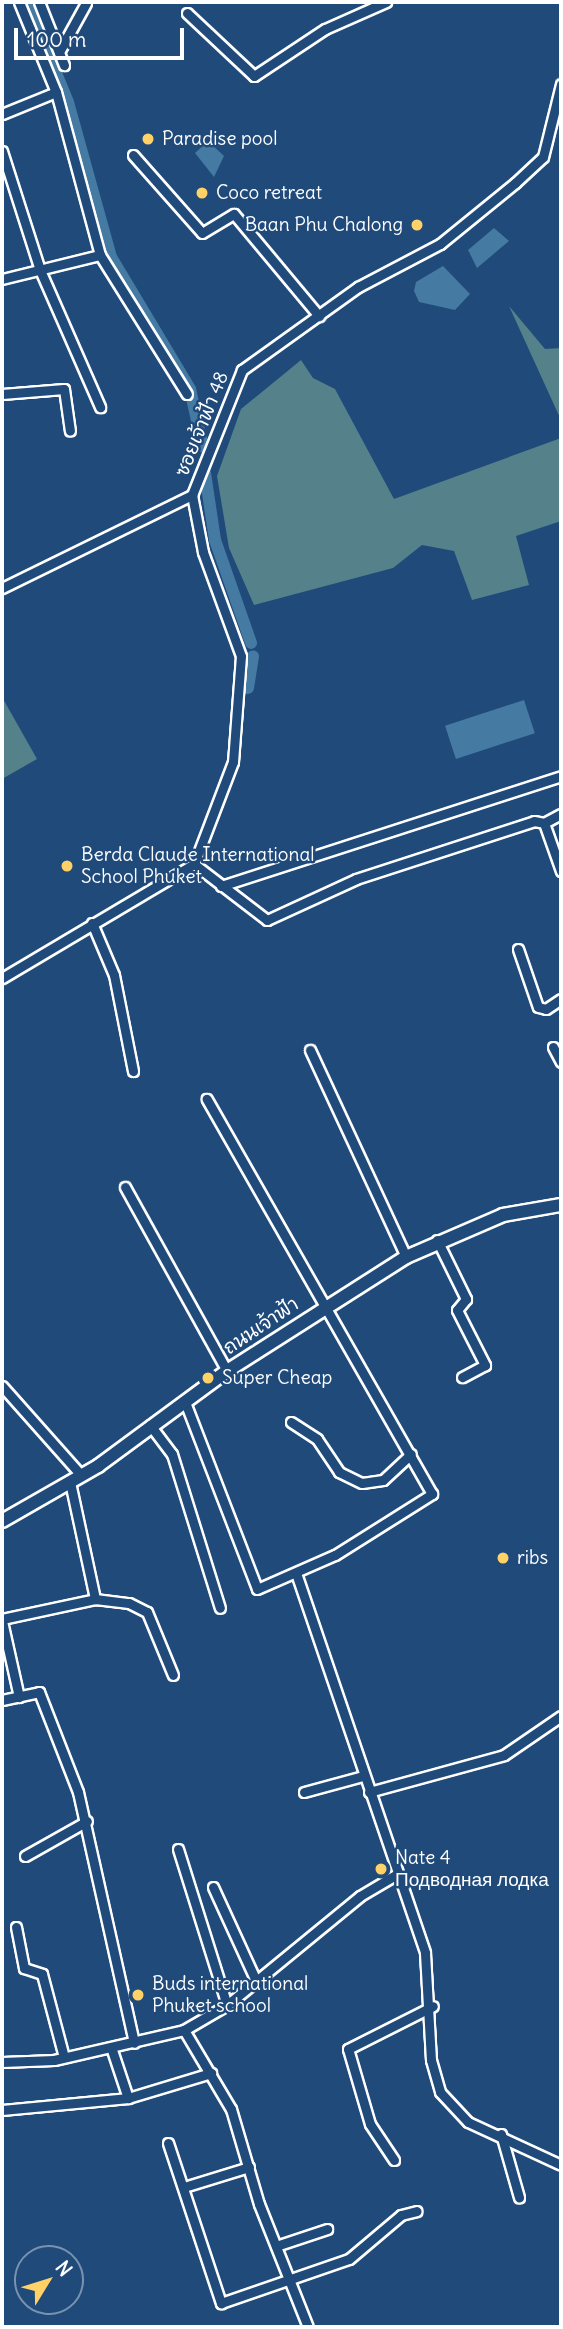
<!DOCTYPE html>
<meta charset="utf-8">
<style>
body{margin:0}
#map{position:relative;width:563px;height:2329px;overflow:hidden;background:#1f4a7a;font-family:Delius,"Playpen Sans Thai",sans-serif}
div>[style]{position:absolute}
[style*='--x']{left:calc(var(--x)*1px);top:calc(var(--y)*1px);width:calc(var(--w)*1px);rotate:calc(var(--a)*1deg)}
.green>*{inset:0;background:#54818a}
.water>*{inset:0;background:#457aa2;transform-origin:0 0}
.canal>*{height:12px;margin:-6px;padding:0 6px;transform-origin:6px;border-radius:6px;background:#457aa2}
.roads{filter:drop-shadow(2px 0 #fff) drop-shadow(-2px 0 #fff) drop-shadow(0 2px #fff) drop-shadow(0 -2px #fff)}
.minor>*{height:9px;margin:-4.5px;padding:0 4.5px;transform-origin:4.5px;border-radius:4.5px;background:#1f4a7a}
.secondary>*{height:12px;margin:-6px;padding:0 6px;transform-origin:6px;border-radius:6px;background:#1f4a7a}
.dots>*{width:19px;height:19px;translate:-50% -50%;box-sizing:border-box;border:4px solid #1f4a7a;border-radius:50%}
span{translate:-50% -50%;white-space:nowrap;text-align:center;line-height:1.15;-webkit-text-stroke:5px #1f4a7a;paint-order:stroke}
.poi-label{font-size:19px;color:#fff}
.left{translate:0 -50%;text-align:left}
.right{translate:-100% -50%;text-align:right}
.street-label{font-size:19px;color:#fff}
.frame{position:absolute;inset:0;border:4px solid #fff;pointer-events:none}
.north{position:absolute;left:14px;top:2245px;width:70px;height:70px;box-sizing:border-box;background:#1f4a7a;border:2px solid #7992af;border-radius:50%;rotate:52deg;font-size:19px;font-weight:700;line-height:28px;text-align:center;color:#fff}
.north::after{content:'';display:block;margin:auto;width:24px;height:32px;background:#ffd166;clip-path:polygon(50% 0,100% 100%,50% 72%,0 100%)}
.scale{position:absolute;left:14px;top:28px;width:170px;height:32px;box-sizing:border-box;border:4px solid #fff;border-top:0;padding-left:9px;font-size:21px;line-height:24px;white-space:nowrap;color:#fff;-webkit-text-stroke:5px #1f4a7a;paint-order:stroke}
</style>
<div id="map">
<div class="green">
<i style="clip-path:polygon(509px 306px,545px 349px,561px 348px,561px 420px)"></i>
<i style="clip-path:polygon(301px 360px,313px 378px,335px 389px,394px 499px,561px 438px,561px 521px,516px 536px,529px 585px,472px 600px,454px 551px,422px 545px,393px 568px,254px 605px,229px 548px,217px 476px,241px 409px)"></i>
<i style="clip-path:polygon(2px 697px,37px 759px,2px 779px)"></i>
</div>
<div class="water">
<i style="clip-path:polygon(208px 141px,224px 156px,214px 177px,195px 153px)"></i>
<i style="clip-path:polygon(494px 228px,509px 241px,477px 268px,468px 250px)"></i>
<i style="clip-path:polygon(443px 266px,470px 294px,455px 310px,419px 302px,414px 291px,416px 282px)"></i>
<i style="left:524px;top:700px;width:35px;height:83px;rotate:72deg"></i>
</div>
<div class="canal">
<i style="--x:27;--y:2;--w:108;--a:67.7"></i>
<i style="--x:68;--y:102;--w:161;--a:74.5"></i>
<i style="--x:111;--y:257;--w:154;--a:59.1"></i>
<i style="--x:190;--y:389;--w:59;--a:77.4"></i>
<i style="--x:205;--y:473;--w:68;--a:81.5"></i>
<i style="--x:215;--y:540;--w:109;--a:70.7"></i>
<i style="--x:248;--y:688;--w:32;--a:-81"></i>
</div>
<div class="roads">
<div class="minor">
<i style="--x:19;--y:2;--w:97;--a:67.7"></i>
<i style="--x:56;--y:92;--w:169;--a:74.9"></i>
<i style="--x:100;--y:255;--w:164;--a:58"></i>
<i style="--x:39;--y:2;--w:68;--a:68.4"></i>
<i style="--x:187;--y:13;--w:92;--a:43.2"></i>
<i style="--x:254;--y:76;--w:85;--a:-33.5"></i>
<i style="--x:325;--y:29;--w:67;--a:-23.9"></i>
<i style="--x:59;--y:52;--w:56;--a:-61.1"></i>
<i style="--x:2;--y:114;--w:58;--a:-22.2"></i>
<i style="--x:2;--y:151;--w:125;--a:72.3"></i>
<i style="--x:40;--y:270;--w:150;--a:66.3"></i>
<i style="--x:133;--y:155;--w:104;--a:48.5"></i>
<i style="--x:202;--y:233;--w:37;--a:-31"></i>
<i style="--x:234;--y:214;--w:133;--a:50.2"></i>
<i style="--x:2;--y:279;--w:101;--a:-13.8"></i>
<i style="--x:2;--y:394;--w:62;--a:-4.6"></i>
<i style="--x:64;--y:389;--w:42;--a:81.9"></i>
<i style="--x:2;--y:588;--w:212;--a:-26.1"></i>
<i style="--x:544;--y:823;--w:19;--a:-28"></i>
<i style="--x:194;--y:864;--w:92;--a:37.5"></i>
<i style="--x:267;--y:920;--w:98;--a:-24.7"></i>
<i style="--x:356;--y:879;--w:187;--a:-18"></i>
<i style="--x:534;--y:821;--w:10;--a:11"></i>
<i style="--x:544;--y:823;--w:51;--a:70.5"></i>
<i style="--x:221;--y:886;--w:357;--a:-17.9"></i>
<i style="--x:92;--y:923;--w:56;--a:67.1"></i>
<i style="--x:114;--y:975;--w:98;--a:78.8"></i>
<i style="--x:518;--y:949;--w:61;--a:71"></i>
<i style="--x:538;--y:1007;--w:8;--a:14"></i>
<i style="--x:546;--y:1009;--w:18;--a:-34"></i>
<i style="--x:2;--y:978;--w:223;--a:-30.7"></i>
<i style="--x:194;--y:864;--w:109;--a:-69.1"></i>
<i style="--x:233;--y:762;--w:106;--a:-85.7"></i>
<i style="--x:241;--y:656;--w:111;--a:-110.1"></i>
<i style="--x:203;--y:552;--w:58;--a:-100.9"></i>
<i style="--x:192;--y:495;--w:135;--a:-68.2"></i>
<i style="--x:242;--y:370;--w:143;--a:-35.6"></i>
<i style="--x:358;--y:287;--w:93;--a:-27.7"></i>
<i style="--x:440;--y:244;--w:97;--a:-39.1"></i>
<i style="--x:515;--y:183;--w:38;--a:-43"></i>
<i style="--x:543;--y:157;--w:75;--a:-76.1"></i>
<i style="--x:553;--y:1047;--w:17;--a:62"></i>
<i style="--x:310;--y:1050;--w:228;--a:65.1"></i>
<i style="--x:125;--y:1187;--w:210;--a:61"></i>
<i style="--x:437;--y:1240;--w:66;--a:63.8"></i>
<i style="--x:466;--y:1299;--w:14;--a:129"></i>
<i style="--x:457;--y:1310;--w:62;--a:63"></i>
<i style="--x:485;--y:1365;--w:26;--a:152"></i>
<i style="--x:2;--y:1386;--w:120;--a:48.4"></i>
<i style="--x:185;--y:1402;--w:200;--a:68.9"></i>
<i style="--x:257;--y:1589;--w:85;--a:-23.6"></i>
<i style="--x:335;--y:1555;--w:115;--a:-32.2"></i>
<i style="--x:432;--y:1494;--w:455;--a:-119.7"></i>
<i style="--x:291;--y:1422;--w:31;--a:33"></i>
<i style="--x:317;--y:1439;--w:40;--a:56"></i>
<i style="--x:339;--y:1472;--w:25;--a:26"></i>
<i style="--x:362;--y:1483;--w:21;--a:-8"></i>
<i style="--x:383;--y:1480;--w:38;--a:-43"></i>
<i style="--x:150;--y:1425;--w:36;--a:53"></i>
<i style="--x:172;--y:1454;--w:161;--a:72.7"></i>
<i style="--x:70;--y:1482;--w:120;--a:77.9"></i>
<i style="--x:296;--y:1573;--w:401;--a:71.2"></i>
<i style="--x:425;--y:1953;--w:107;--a:86.8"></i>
<i style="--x:431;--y:2060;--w:33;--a:74"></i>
<i style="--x:440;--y:2092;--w:41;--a:47"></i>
<i style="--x:468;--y:2122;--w:102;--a:24.8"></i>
<i style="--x:2;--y:1619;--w:95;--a:-12.1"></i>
<i style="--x:95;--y:1599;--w:34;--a:7"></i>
<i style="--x:129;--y:1603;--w:20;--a:27"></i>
<i style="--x:147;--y:1612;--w:68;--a:67.6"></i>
<i style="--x:2;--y:1621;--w:78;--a:77.4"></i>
<i style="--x:2;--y:1700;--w:38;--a:-12"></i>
<i style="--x:39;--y:1692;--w:107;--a:68.7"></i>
<i style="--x:78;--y:1792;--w:257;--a:77.4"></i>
<i style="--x:304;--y:1792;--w:61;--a:-15.2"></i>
<i style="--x:369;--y:1792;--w:140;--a:-15.3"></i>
<i style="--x:504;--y:1755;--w:69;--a:-34.4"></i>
<i style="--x:178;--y:1849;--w:164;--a:72.6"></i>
<i style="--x:25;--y:1856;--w:71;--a:-29.4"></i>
<i style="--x:213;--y:1887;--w:106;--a:65.4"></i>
<i style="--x:16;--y:1927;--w:42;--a:79"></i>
<i style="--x:24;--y:1968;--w:19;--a:18"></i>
<i style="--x:42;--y:1974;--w:86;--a:75.2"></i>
<i style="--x:184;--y:2030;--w:92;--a:59.3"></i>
<i style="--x:231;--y:2109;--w:99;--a:73.6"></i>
<i style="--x:259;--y:2204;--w:132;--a:68.3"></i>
<i style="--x:111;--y:2047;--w:54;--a:71.6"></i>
<i style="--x:2;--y:2062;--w:52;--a:-2.2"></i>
<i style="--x:54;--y:2060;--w:133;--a:-13"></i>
<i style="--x:184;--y:2030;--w:50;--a:-30.2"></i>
<i style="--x:227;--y:2005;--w:172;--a:-39.3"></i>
<i style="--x:360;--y:1896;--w:43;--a:-30.7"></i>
<i style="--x:2;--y:2110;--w:127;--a:-5.4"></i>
<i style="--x:128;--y:2098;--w:87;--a:-16.8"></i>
<i style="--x:501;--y:2134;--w:66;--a:74.1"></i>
<i style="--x:168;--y:2143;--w:169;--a:71.7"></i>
<i style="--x:221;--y:2303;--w:135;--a:-19"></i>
<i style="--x:349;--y:2259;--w:68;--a:-40.2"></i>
<i style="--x:401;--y:2215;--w:16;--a:-14"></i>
<i style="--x:394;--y:2160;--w:43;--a:-123.7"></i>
<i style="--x:370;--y:2124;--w:78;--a:-106.3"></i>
<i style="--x:348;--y:2049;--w:95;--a:-26.8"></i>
<i style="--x:184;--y:2187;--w:68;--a:-17.1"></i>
<i style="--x:276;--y:2246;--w:54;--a:-18.4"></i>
</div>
<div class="secondary">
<i style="--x:2;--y:1521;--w:111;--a:-29.8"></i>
<i style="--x:98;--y:1466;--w:160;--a:-36.4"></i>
<i style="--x:227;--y:1371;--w:212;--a:-32.5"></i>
<i style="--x:406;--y:1257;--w:106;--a:-23.4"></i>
<i style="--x:503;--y:1215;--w:59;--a:-9.8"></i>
</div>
</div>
<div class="dots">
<i style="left:148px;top:139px;background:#ffd166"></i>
<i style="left:202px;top:193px;background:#ffd166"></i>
<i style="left:417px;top:225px;background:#ffd166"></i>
<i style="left:67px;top:866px;background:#ffd166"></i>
<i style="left:208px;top:1378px;background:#ffd166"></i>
<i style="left:503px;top:1558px;background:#ffd166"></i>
<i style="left:381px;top:1869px;background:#ffd166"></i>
<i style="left:138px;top:1995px;background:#ffd166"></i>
</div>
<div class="poi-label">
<span class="left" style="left:162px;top:139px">Paradise pool</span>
<span class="left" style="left:216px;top:193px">Coco retreat</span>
<span class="right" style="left:403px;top:225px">Baan Phu Chalong</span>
<span class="left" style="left:81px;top:866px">Berda Claude International<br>School Phuket</span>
<span class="left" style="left:222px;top:1378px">Super Cheap</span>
<span class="left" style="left:517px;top:1558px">ribs</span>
<span class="left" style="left:395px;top:1869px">Nate 4<br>Подводная лодка</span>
<span class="left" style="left:152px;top:1995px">Buds international<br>Phuket school</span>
</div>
<div class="street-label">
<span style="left:202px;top:424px;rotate:-68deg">ซอยเจ้าฟ้า 48</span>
<span style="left:261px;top:1326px;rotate:-34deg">ถนนเจ้าฟ้า</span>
</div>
<div class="frame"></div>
<div class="north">N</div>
<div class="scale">100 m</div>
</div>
